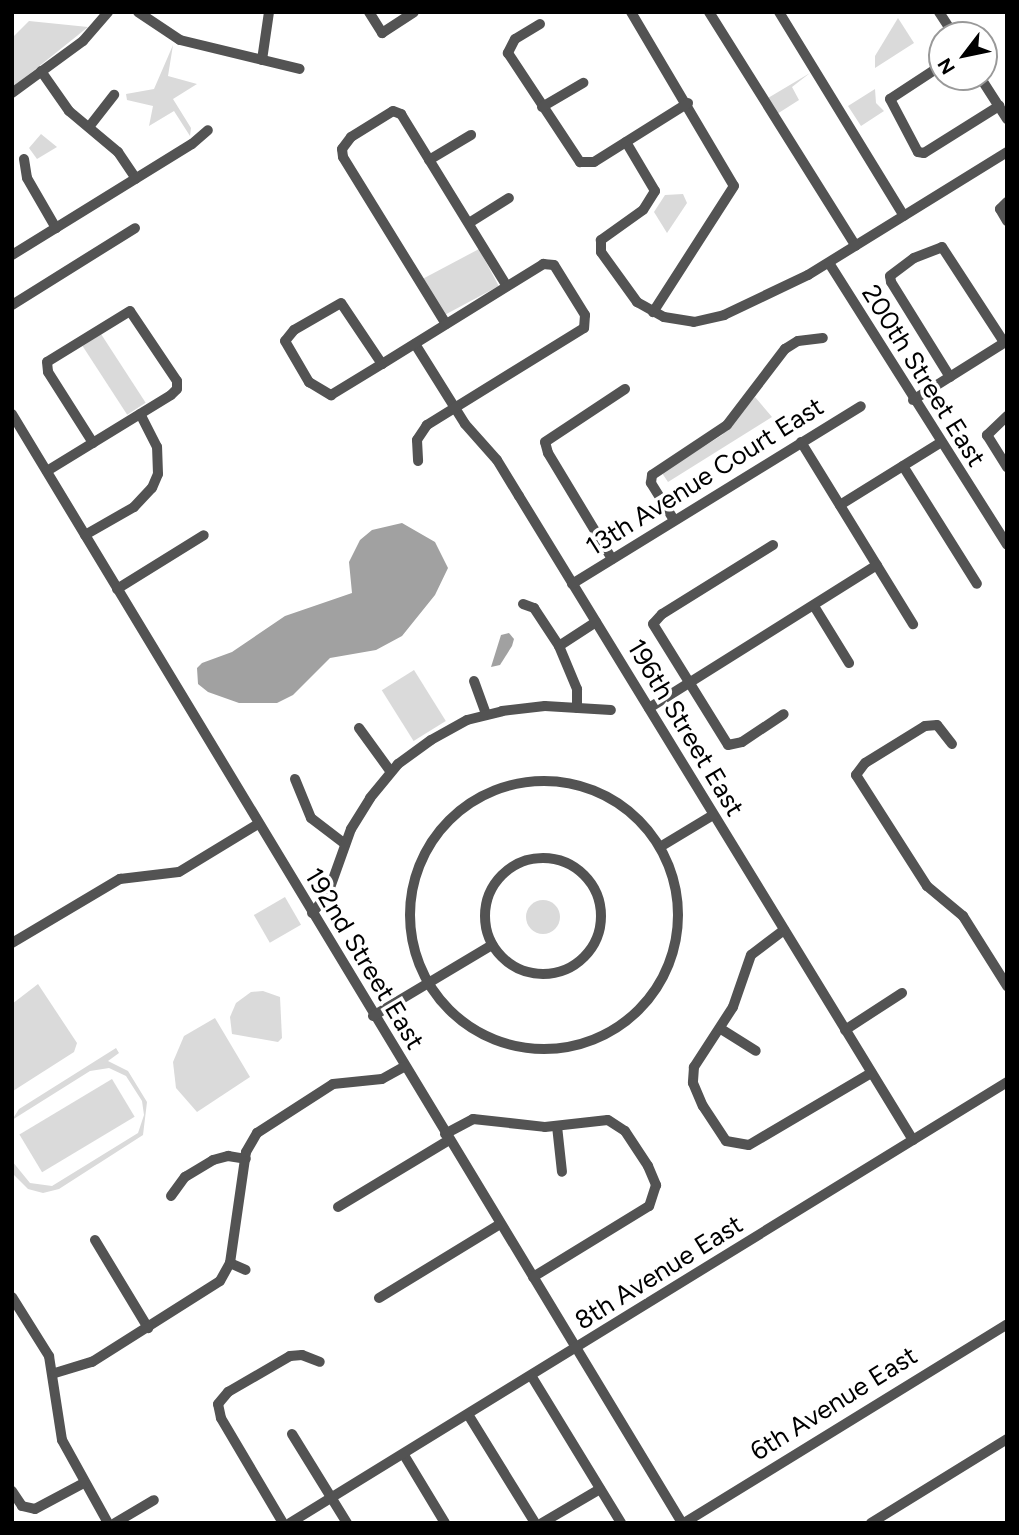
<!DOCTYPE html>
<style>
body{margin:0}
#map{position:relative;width:1019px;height:1535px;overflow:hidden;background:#fff;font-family:Figtree,sans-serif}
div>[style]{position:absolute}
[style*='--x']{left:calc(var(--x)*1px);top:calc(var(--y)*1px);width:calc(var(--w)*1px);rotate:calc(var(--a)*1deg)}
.green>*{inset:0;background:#dadada;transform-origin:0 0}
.round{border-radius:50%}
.water>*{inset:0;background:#a1a1a1}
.minor>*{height:10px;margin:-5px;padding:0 5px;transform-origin:5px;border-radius:5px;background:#535353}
.minor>.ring{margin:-5px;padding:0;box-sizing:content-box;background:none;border:10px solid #535353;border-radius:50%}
span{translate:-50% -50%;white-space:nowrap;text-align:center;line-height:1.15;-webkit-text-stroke:7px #fff;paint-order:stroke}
.street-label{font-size:26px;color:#000}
.frame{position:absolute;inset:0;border:14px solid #000;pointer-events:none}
.north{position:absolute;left:928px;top:21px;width:70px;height:70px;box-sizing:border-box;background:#fff;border:2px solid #999;border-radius:50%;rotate:238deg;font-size:19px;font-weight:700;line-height:28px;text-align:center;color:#000}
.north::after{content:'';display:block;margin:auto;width:24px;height:32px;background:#000;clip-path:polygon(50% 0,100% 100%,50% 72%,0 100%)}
</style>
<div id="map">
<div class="green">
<i style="clip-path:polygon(898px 18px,914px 43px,875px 68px,875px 56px)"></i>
<i style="clip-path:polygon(29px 21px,88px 27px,12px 88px,12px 38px)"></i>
<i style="clip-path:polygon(173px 45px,168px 76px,197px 84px,173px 99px,191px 128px,190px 136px,174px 111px,149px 126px,153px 106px,127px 100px,126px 94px,154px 89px)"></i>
<i style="clip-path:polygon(810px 73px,792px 87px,799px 100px,777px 114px,768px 98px)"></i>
<i style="clip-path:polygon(875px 89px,876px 103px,884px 111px,861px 126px,848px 106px)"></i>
<i style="clip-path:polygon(41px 134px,57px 147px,37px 159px,29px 148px)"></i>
<i style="clip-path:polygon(683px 194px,687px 203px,667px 233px,654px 212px,665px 195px)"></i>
<i style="left:479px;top:249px;width:42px;height:64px;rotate:62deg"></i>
<i style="left:101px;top:334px;width:82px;height:22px;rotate:57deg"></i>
<i style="clip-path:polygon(755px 397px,772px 417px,668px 482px,662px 473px,722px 435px)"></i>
<i style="left:414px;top:670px;width:60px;height:38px;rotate:58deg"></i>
<i style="left:285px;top:897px;width:32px;height:36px;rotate:60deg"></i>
<i class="round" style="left:526px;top:900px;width:34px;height:34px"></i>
<i style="clip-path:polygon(38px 984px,77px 1043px,74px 1052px,13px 1091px,12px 1004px)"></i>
<i style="clip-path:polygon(263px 991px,280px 997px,282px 1038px,278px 1042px,232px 1034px,230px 1017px,236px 1003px,251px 992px)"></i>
<i style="clip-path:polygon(215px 1018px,250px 1077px,197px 1112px,176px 1088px,173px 1062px,184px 1036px)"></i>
<i style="clip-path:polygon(116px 1048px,119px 1053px,108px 1061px,128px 1071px,147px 1102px,143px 1135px,59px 1189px,43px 1193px,28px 1189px,12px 1173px,12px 1161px,30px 1183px,52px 1186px,138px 1133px,144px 1115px,142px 1101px,126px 1076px,109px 1068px,90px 1071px,12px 1120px,19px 1109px)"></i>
<i style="left:112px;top:1079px;width:44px;height:108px;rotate:59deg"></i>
</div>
<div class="water">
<i style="clip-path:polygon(402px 523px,435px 542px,448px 568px,435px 595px,402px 636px,376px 650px,330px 658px,293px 695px,277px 703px,239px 703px,208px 692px,198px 684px,197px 668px,202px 663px,232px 652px,285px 616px,352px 593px,349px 562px,360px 540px,372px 530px)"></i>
<i style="clip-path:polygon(509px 633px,514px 639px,512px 646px,500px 665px,491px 667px,501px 635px)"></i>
</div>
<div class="minor">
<i style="--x:138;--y:12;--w:50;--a:33.7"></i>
<i style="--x:180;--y:40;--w:123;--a:13.6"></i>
<i style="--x:369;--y:12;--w:25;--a:58"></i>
<i style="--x:382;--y:33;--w:38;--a:-33"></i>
<i style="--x:631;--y:12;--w:202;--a:59.4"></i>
<i style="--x:734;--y:186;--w:150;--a:122.7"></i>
<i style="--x:709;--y:12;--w:276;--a:57.9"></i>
<i style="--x:779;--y:12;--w:239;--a:58.5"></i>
<i style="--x:939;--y:12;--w:27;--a:57"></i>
<i style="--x:540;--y:24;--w:29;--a:149"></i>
<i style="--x:515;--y:39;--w:16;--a:117"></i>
<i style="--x:508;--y:53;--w:131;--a:56.6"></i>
<i style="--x:580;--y:162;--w:14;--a:0"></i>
<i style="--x:594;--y:162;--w:111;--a:-32.1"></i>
<i style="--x:262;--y:60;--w:49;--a:-81.7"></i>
<i style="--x:942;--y:65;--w:62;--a:146.8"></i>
<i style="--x:890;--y:99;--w:60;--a:62.2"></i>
<i style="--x:918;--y:152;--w:6;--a:9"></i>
<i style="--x:924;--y:153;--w:89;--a:-32.1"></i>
<i style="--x:41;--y:71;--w:49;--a:55"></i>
<i style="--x:69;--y:111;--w:64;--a:39.9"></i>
<i style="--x:118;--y:152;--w:32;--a:56"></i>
<i style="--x:980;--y:77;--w:50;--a:57.3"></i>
<i style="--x:12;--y:93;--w:88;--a:-36.2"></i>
<i style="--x:83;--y:41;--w:38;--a:-49"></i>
<i style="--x:542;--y:107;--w:48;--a:-30.3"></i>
<i style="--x:89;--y:127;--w:41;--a:-52"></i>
<i style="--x:626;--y:142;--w:57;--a:59.4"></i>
<i style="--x:655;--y:191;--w:22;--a:122"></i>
<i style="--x:643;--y:210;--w:52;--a:144.5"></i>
<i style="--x:601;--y:240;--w:12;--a:90"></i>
<i style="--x:601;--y:252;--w:62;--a:54.2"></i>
<i style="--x:637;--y:302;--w:31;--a:29"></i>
<i style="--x:664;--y:317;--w:30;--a:9"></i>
<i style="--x:694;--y:322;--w:31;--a:-13"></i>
<i style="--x:724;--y:315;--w:93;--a:-25.5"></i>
<i style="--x:808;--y:275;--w:234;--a:-31.7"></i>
<i style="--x:24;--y:159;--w:19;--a:81"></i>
<i style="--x:27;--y:178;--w:58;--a:59.9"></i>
<i style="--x:429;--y:160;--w:49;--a:-30.8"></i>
<i style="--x:1007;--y:202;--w:10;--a:135"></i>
<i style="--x:1000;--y:209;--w:14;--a:60"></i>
<i style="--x:469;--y:223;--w:47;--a:-32"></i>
<i style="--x:12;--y:255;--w:211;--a:-31.7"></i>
<i style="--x:192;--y:144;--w:21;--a:-41"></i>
<i style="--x:829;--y:263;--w:333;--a:57.7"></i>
<i style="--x:12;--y:305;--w:145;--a:-32"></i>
<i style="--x:446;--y:324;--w:196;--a:-121.7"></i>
<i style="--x:343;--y:157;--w:8;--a:-97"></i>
<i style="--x:342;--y:149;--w:15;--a:-53"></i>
<i style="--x:351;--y:137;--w:49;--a:-31.8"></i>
<i style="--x:393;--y:111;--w:9;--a:21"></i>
<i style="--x:401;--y:114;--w:202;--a:58.4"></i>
<i style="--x:415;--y:344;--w:94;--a:58"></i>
<i style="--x:465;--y:424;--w:48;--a:48.4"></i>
<i style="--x:497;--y:460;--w:42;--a:58.6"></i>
<i style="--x:519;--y:496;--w:755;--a:58.54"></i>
<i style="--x:382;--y:364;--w:73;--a:-123.9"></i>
<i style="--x:341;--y:303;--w:54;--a:150.1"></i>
<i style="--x:294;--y:330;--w:14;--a:129"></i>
<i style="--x:285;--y:341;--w:48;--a:59.7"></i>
<i style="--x:309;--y:382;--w:26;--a:31"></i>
<i style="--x:331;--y:395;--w:60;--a:-31.3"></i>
<i style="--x:382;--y:364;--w:190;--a:-31.8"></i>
<i style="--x:543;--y:264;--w:11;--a:5"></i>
<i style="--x:554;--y:265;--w:59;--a:58.2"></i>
<i style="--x:585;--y:315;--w:13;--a:94"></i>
<i style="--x:584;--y:328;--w:185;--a:148.3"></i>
<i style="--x:427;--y:425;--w:18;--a:124"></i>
<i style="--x:417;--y:440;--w:21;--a:87"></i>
<i style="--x:950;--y:377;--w:112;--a:-121.8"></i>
<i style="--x:891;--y:282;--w:6;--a:-99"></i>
<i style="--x:890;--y:276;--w:30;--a:-37"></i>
<i style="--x:914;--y:258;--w:30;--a:-21"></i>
<i style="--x:942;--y:247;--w:113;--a:56.9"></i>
<i style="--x:913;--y:400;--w:111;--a:-32.1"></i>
<i style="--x:12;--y:414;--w:1296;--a:58.86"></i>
<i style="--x:1007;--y:416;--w:28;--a:136"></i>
<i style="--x:987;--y:435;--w:38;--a:58"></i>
<i style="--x:801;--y:442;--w:214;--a:58.4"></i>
<i style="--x:903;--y:466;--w:139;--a:57.9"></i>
<i style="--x:47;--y:471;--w:145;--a:-31.5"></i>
<i style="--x:171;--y:395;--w:8;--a:-45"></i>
<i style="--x:177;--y:389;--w:8;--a:-90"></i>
<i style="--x:177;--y:381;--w:84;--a:-123.9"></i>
<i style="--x:130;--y:311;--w:97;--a:148.4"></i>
<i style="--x:47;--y:362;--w:10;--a:84"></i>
<i style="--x:48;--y:372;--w:84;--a:57.6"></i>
<i style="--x:840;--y:505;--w:118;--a:-31.8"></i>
<i style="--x:674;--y:520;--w:44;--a:-121.9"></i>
<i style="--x:651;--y:483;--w:8;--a:-83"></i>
<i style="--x:652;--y:475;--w:90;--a:-33.7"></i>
<i style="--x:727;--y:425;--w:96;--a:-52.7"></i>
<i style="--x:785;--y:349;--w:15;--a:-32"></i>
<i style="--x:798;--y:341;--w:25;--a:-7"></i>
<i style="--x:85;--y:535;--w:56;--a:-29.7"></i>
<i style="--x:134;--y:507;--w:26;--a:-47"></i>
<i style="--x:152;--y:488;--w:15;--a:-67"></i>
<i style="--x:158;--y:474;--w:27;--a:-92"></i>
<i style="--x:157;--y:447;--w:37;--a:-117"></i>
<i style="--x:773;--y:545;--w:131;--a:148.1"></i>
<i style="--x:662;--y:614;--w:13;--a:132"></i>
<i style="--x:653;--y:624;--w:142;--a:58.2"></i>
<i style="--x:728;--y:745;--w:14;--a:-12"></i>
<i style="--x:742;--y:742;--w:50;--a:-33.7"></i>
<i style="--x:612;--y:559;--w:124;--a:-121.1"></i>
<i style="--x:548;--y:453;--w:11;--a:-105"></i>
<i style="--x:545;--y:442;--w:96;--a:-33.5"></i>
<i style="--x:572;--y:584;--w:339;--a:-31.6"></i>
<i style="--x:117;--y:589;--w:102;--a:-31.8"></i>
<i style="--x:523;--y:604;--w:12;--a:20"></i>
<i style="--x:534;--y:608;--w:45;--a:56.7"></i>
<i style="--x:559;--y:646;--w:47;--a:67.3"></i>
<i style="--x:577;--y:689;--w:19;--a:90"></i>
<i style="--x:814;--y:606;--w:67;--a:58.4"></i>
<i style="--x:559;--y:646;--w:44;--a:-33"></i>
<i style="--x:474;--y:681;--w:35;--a:70"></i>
<i style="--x:649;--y:708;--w:269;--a:-32.1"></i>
<i style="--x:359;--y:728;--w:54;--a:54"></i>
<i style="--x:952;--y:744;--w:24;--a:-128"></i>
<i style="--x:937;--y:725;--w:12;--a:175"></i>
<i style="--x:925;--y:726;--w:70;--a:148.3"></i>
<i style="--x:865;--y:763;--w:15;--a:127"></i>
<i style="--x:856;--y:775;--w:132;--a:57.4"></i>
<i style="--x:927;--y:886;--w:47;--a:39.8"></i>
<i style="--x:963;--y:916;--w:83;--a:57.8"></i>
<i style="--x:295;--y:779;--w:42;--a:67.7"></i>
<i style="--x:311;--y:818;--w:43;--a:37.4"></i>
<i class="ring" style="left:410px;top:781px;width:258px;height:258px"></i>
<i style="--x:660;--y:847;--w:62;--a:-31.1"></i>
<i class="ring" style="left:485px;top:858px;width:106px;height:106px"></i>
<i style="--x:312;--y:913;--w:23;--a:-49"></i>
<i style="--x:327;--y:896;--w:71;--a:-70.3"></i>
<i style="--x:351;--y:829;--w:36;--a:-58"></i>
<i style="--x:370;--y:798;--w:44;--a:-50.5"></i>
<i style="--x:398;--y:764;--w:41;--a:-36"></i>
<i style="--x:431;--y:740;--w:41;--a:-29.1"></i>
<i style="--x:467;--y:720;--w:36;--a:-14"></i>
<i style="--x:502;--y:711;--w:43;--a:-6.6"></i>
<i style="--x:545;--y:706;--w:66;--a:3.5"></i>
<i style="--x:784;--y:930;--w:41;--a:142.9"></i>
<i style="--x:751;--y:955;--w:55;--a:109.1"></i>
<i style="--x:733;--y:1007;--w:72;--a:123"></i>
<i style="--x:694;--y:1067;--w:16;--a:94"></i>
<i style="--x:693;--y:1083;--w:25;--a:67"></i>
<i style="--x:703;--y:1106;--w:42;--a:56.7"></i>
<i style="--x:726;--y:1141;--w:23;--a:10"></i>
<i style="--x:749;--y:1145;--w:142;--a:-30.5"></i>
<i style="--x:12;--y:943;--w:126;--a:-30.7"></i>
<i style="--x:120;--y:879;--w:59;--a:-6.8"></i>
<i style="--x:179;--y:872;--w:92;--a:-31.3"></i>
<i style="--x:373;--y:1016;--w:139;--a:-30.8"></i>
<i style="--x:721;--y:1029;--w:41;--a:32.2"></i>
<i style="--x:845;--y:1030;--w:68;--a:-33"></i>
<i style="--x:557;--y:1126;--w:46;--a:83.8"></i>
<i style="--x:445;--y:1134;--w:32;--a:-28"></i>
<i style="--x:473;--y:1119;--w:72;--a:6.3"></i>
<i style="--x:545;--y:1127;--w:63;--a:-6.3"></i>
<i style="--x:608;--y:1120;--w:20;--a:33"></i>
<i style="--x:625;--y:1131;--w:42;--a:56.7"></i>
<i style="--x:648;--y:1166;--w:21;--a:67"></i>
<i style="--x:656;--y:1185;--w:22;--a:108"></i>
<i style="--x:649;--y:1206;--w:136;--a:148.5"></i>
<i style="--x:171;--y:1196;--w:24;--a:-54"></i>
<i style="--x:185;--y:1177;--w:33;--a:-31"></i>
<i style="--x:213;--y:1160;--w:16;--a:-15"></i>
<i style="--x:228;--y:1156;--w:18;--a:9"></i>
<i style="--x:338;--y:1207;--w:130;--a:-31.1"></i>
<i style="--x:95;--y:1240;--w:103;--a:58.9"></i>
<i style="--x:230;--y:1263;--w:17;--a:24"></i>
<i style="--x:12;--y:1297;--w:70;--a:57.9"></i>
<i style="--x:49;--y:1356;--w:85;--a:81.2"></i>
<i style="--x:62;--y:1440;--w:95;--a:61"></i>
<i style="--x:379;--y:1298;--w:142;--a:-31.4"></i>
<i style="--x:55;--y:1373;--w:39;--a:-17"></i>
<i style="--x:92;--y:1362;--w:151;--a:-32.3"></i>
<i style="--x:220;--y:1281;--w:21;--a:-61"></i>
<i style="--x:230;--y:1263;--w:112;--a:-81.8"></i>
<i style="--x:246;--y:1152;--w:22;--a:-60"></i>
<i style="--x:257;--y:1133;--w:90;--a:-32.8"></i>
<i style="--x:333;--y:1084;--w:49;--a:-5.8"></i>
<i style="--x:382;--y:1079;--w:25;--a:-29"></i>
<i style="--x:532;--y:1377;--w:171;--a:58.6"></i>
<i style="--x:469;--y:1416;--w:126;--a:58.3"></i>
<i style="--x:292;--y:1434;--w:105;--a:58.3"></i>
<i style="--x:404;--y:1455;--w:79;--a:58.9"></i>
<i style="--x:12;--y:1491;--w:18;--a:56"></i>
<i style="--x:22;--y:1506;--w:13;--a:13"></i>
<i style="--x:35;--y:1509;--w:55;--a:-28"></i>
<i style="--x:115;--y:1523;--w:45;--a:-30.5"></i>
<i style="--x:283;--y:1523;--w:122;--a:-120.6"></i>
<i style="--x:221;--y:1418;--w:14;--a:-102"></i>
<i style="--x:218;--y:1404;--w:16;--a:-50"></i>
<i style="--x:228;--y:1392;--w:72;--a:-30.1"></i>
<i style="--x:290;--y:1356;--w:12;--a:-5"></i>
<i style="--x:302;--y:1355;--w:19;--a:21"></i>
<i style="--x:290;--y:1523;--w:842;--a:-31.59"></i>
<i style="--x:542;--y:1523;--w:67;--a:-30.4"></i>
<i style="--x:684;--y:1523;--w:379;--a:-31.6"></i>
<i style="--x:871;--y:1523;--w:160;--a:-31.7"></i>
</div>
<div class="street-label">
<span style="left:923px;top:376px;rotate:58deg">200th Street East</span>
<span style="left:705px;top:477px;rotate:-32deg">13th Avenue Court East</span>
<span style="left:685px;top:728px;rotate:59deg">196th Street East</span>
<span style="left:364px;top:959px;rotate:59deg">192nd Street East</span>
<span style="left:659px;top:1273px;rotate:-32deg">8th Avenue East</span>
<span style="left:834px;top:1404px;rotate:-32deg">6th Avenue East</span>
</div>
<div class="frame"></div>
<div class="north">N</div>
</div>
